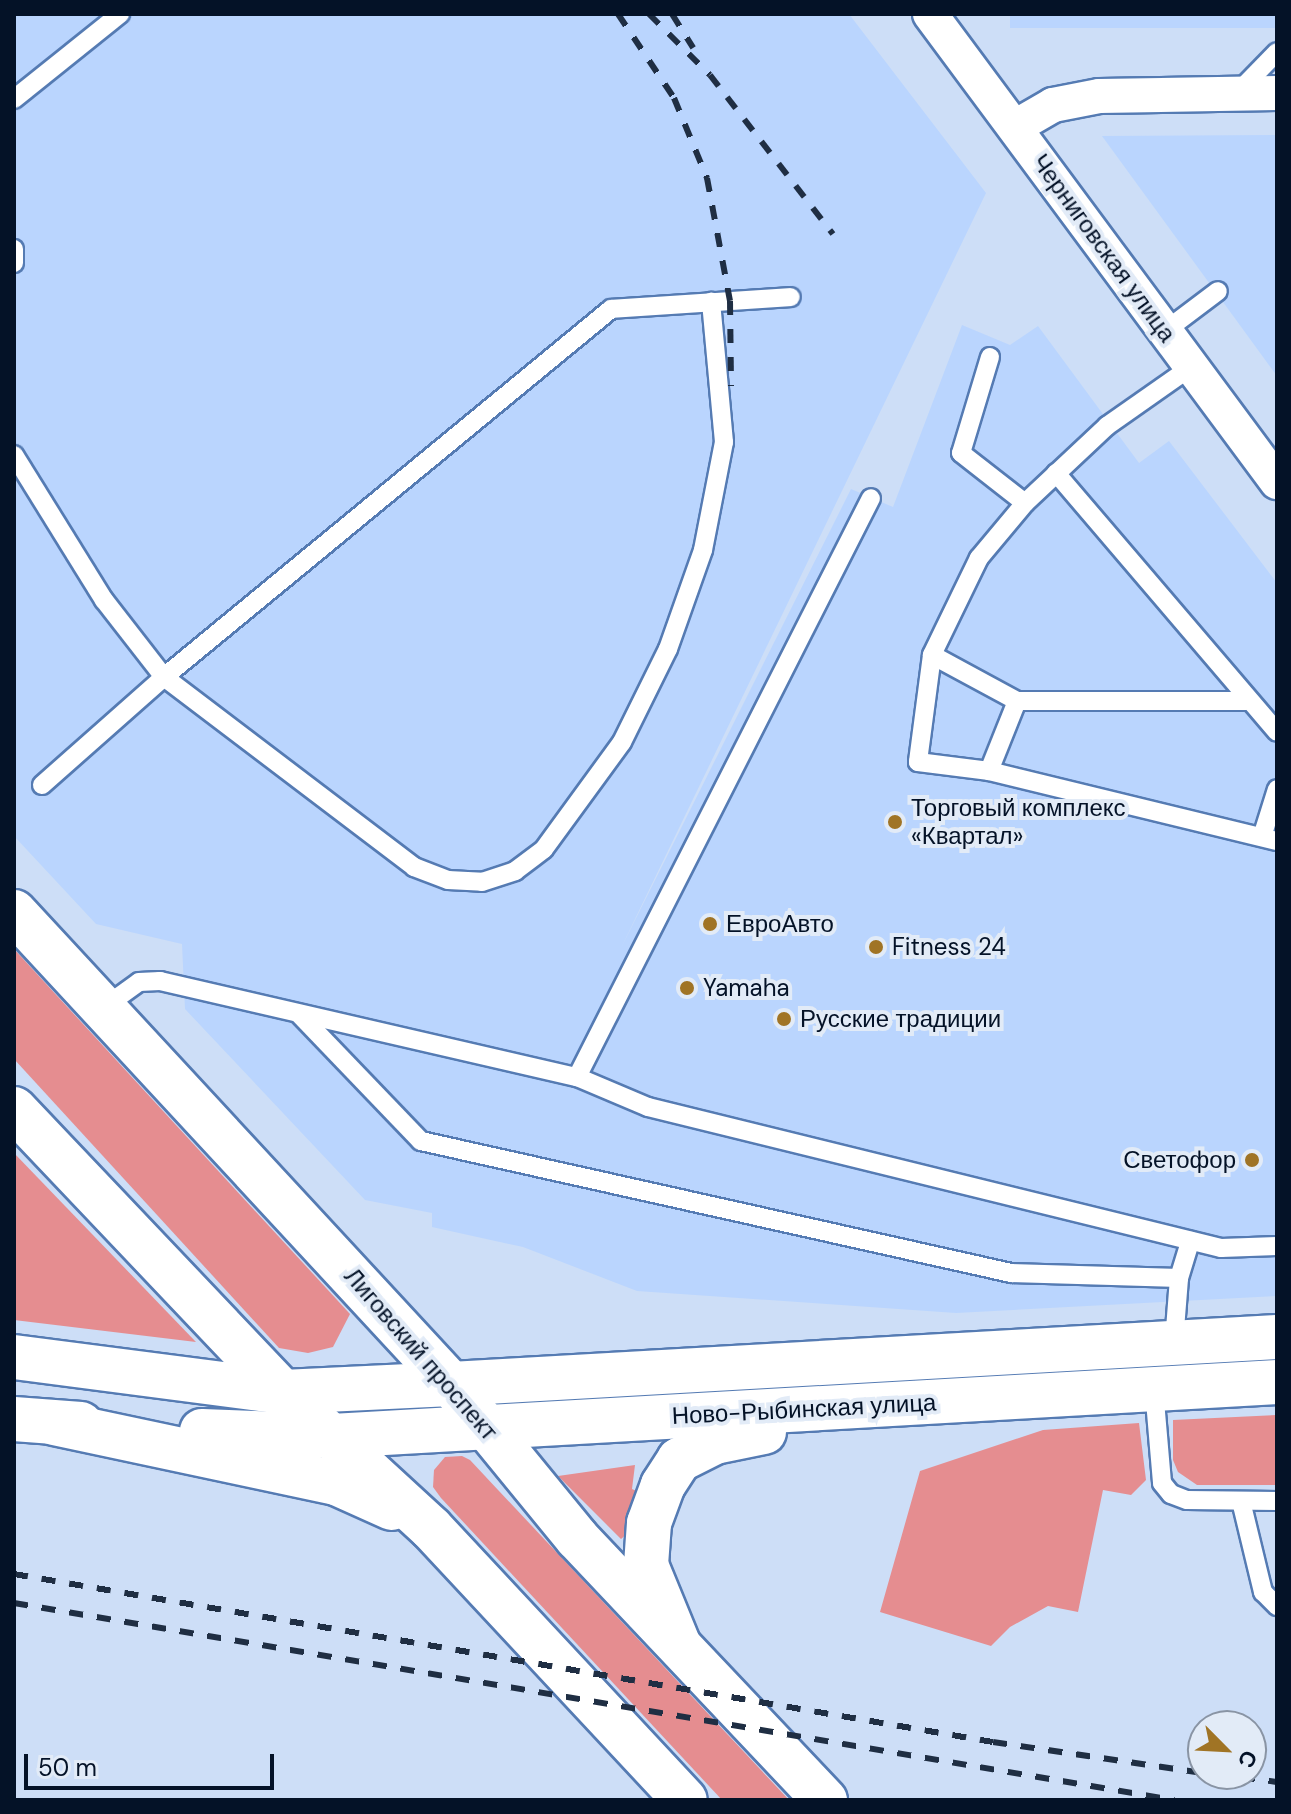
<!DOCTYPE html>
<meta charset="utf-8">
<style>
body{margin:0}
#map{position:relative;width:1291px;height:1814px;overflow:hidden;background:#cddef7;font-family:"DM Sans",sans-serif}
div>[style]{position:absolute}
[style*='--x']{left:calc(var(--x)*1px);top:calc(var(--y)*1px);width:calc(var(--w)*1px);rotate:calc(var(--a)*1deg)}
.built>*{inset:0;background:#bad5fe;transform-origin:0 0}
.green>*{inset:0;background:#e58d90}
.roads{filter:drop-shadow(2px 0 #557bb3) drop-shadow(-2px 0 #557bb3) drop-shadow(0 2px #557bb3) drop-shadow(0 -2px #557bb3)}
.service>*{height:18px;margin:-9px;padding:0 9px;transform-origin:9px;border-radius:9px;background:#fff}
.minor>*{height:34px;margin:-17px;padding:0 17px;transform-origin:17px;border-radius:17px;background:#fff}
.secondary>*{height:44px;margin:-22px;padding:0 22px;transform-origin:22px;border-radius:22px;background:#fff}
.primary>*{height:44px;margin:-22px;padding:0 22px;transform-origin:22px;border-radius:22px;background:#fff}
.rail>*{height:6px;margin-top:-3px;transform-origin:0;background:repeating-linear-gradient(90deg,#1f2e43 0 14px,transparent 0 28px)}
.dots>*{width:22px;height:22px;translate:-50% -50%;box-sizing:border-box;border:4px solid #e2ebf7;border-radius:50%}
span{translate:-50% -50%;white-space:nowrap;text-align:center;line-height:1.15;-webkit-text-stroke:8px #e2ebf7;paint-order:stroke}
.street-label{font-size:24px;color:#041227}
.poi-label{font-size:24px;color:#041227}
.left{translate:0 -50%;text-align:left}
.right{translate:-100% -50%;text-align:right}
.frame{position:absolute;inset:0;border:16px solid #041227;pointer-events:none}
.north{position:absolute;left:1187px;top:1710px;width:80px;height:80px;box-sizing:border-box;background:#e2ebf7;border:2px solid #8994a4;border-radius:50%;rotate:114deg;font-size:22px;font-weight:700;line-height:32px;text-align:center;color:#041227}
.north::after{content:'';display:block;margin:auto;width:28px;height:36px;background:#a07425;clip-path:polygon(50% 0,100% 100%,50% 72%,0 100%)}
.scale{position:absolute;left:24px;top:1754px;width:250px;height:36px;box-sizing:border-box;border:4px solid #041227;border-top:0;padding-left:10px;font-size:24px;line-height:28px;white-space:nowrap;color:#041227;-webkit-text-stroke:6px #e2ebf7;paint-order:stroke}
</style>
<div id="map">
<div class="built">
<i style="clip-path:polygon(14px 14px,849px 14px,986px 193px,621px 948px,851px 489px,893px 507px,962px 325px,1010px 345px,1038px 326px,1139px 463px,1169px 441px,1277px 583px,1277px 1296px,956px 1313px,637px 1291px,523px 1247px,432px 1227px,432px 1213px,365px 1200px,185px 1009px,182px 944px,96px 924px,14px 836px)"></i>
<i style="left:1010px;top:14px;width:267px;height:14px"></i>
<i style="clip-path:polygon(1277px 135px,1277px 376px,1102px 136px)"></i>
</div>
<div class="green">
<i style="clip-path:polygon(14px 949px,350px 1314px,333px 1347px,308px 1353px,279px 1348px,14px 1059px)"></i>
<i style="clip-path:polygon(14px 1153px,196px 1342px,14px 1320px)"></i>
<i style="clip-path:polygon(1277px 1415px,1277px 1485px,1197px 1485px,1178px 1472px,1173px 1460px,1173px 1420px)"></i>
<i style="clip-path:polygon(1139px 1423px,1146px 1480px,1131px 1495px,1103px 1490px,1078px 1612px,1048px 1606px,1010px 1627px,991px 1646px,880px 1612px,920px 1471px,1043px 1430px)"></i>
<i style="clip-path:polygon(462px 1456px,470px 1460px,789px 1800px,722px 1800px,441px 1498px,433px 1487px,434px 1470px,445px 1457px)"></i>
<i style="clip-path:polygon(635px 1465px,632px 1489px,641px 1493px,628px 1533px,621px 1539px,558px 1476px)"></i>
</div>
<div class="roads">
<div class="service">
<i style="--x:1237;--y:93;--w:57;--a:-45.7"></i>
<i style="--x:14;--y:99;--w:136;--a:-38.7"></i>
<i style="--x:14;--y:249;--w:14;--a:90"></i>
<i style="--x:1165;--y:331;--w:66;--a:-37"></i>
<i style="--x:990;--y:357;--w:100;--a:106.8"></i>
<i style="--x:961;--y:453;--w:81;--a:38"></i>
<i style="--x:1191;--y:367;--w:103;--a:144.9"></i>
<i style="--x:1107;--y:426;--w:112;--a:136.8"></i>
<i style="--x:1025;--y:503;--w:72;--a:129.9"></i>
<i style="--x:979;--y:558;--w:108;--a:115.9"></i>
<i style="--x:932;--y:655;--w:108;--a:97.5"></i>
<i style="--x:918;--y:762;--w:72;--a:7.2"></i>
<i style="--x:989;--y:771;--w:296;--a:13.7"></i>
<i style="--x:14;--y:455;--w:171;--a:58.2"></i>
<i style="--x:104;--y:600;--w:98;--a:52.1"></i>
<i style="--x:164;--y:677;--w:314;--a:37.2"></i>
<i style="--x:414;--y:867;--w:36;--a:21"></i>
<i style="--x:448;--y:880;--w:34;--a:3"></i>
<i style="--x:482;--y:882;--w:35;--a:-18"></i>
<i style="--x:515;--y:871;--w:36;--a:-37"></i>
<i style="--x:544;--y:849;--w:132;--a:-53.9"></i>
<i style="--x:622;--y:742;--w:104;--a:-63.7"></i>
<i style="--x:668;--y:649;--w:105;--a:-70.5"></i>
<i style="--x:703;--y:550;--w:110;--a:-79"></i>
<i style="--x:724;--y:442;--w:141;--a:-95.3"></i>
<i style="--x:1056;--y:473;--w:340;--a:49.5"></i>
<i style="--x:932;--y:655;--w:97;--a:28.4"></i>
<i style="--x:1017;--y:701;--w:229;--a:0"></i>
<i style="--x:989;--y:771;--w:75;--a:-68.2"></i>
<i style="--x:42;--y:785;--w:163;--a:-41.5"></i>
<i style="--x:164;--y:677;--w:579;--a:-39.46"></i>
<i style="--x:611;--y:309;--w:180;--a:-3.8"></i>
<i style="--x:1262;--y:837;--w:50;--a:-72.6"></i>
<i style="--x:103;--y:1008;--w:44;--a:-35.8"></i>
<i style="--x:139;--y:982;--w:21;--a:-3"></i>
<i style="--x:160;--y:981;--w:428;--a:13"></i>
<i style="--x:577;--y:1077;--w:77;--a:22.9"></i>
<i style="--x:648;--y:1107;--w:590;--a:13.82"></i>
<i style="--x:1221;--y:1248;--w:56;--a:-2"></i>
<i style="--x:299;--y:1014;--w:176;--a:46.2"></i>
<i style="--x:421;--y:1141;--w:605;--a:12.61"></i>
<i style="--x:1011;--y:1273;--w:168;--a:1.7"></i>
<i style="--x:577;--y:1077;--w:649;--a:-63.08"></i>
<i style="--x:1174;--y:1342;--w:64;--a:-85.5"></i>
<i style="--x:1179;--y:1278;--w:39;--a:-73"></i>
<i style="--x:1154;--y:1389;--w:94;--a:85.1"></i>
<i style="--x:1162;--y:1483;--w:14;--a:51"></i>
<i style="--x:1171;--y:1494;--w:17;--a:21"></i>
<i style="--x:1187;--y:1500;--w:90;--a:0.6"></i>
<i style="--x:1241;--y:1501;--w:94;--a:76.4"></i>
<i style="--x:1263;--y:1592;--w:20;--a:45"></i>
</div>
<div class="minor">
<i style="--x:930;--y:14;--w:583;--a:53.44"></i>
<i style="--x:1015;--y:127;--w:44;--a:-30.1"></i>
<i style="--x:1053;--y:105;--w:47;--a:-11.1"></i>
<i style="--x:1099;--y:96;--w:178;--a:-1"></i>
</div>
<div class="secondary">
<i style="--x:451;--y:1384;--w:827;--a:-3.26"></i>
<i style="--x:332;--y:1436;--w:947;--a:-3.27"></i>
<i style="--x:678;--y:1643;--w:84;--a:-112.3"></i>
<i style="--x:646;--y:1565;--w:42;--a:-85.9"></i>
<i style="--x:649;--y:1523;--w:40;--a:-69.8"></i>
<i style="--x:663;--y:1485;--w:30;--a:-57"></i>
<i style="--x:679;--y:1460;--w:40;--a:-26.6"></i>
<i style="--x:715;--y:1442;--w:50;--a:-11.5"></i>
</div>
<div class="primary">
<i style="--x:14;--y:912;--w:643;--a:47.21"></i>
<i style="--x:451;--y:1384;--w:199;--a:50.7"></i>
<i style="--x:577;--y:1538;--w:361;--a:46.6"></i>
<i style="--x:14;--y:1109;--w:390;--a:46.5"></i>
<i style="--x:283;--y:1392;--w:201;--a:42.6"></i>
<i style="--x:431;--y:1528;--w:372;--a:47"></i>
<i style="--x:14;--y:1357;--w:271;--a:7.4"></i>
<i style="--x:283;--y:1392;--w:168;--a:-2.7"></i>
<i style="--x:14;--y:1419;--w:67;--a:4.3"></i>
<i style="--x:54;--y:1423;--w:288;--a:12"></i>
<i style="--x:336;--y:1483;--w:61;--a:24.1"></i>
<i style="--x:202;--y:1431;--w:130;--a:2.2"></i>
</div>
</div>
<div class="rail">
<i style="--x:618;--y:14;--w:101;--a:56.3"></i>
<i style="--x:674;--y:98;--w:87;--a:67.6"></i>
<i style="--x:707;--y:178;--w:125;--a:79.4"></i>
<i style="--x:730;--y:301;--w:85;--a:89.3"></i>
<i style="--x:649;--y:14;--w:86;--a:45"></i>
<i style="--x:710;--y:75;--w:201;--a:52.3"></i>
<i style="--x:672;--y:14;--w:40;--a:58"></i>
<i style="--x:14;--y:1574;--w:993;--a:9.74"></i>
<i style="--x:993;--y:1742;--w:212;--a:8.4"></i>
<i style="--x:14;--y:1603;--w:1177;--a:9.64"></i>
<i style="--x:1213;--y:1774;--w:64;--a:7.1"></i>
</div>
<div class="dots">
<i style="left:895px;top:822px;background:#a07425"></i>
<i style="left:710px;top:924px;background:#a07425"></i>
<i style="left:876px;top:947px;background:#a07425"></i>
<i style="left:687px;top:988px;background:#a07425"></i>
<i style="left:784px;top:1019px;background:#a07425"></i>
<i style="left:1252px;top:1160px;background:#a07425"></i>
</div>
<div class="street-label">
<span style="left:1104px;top:248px;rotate:54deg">Черниговская улица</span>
<span style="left:421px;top:1354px;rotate:49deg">Лиговский проспект</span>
<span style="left:804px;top:1409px;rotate:-3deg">Ново-Рыбинская улица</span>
</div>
<div class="poi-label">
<span class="left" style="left:911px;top:822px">Торговый комплекс<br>«Квартал»</span>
<span class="left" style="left:726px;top:924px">ЕвроАвто</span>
<span class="left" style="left:892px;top:947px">Fitness 24</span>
<span class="left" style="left:703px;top:988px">Yamaha</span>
<span class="left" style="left:800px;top:1019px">Русские традиции</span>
<span class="right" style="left:1236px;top:1160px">Светофор</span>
</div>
<div class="frame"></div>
<div class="north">С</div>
<div class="scale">50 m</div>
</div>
